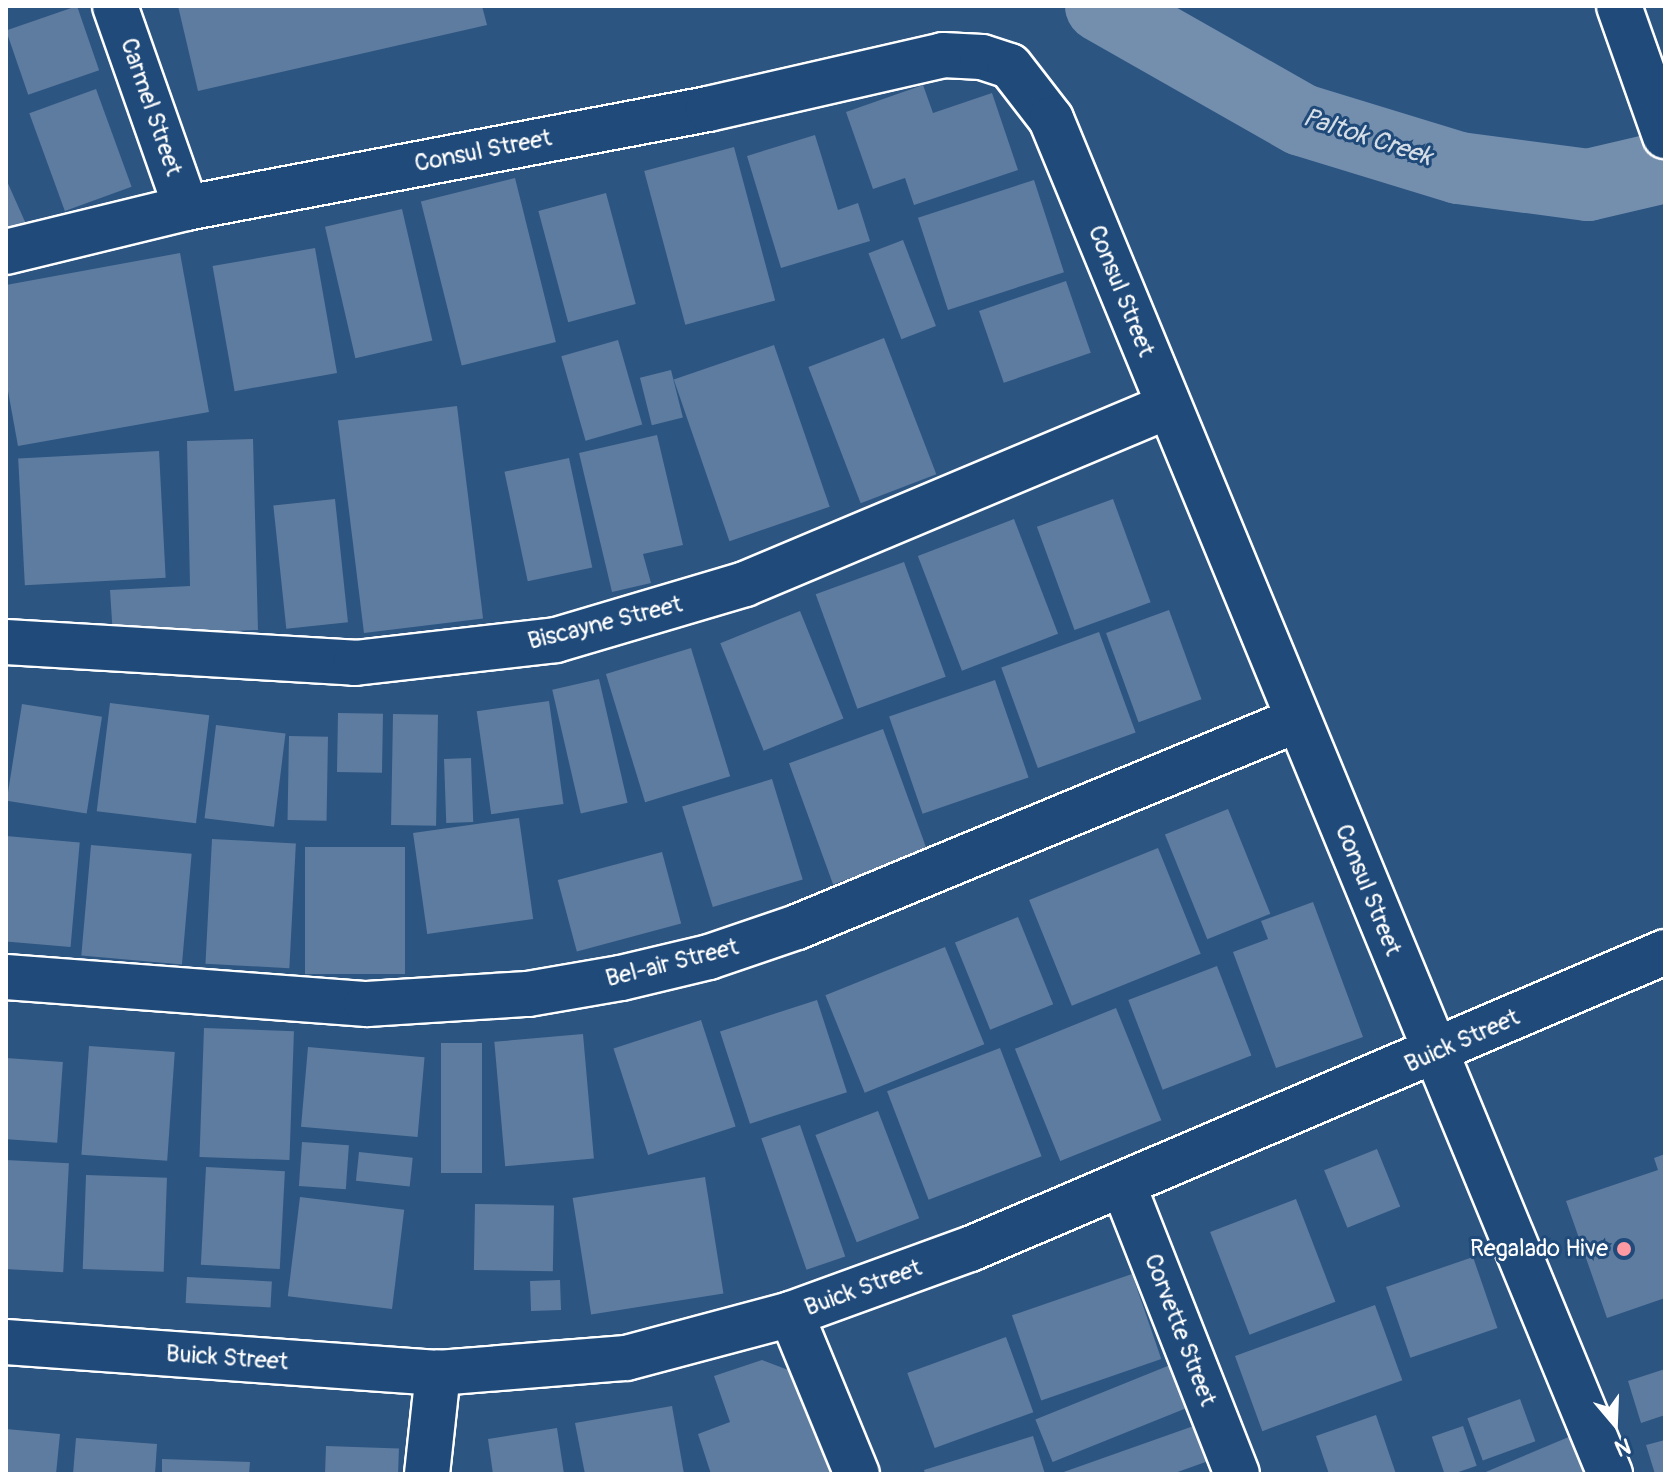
<!DOCTYPE html>
<style>
body{margin:0}
#map{position:relative;width:1671px;height:1480px;overflow:hidden;background:#2c5582;font-family:Pangolin,sans-serif}
div>[style]{position:absolute}
[style*='--x']{left:calc(var(--x)*1px);top:calc(var(--y)*1px);width:calc(var(--w)*1px);rotate:calc(var(--a)*1deg)}
.river>*{height:72px;margin:-36px;padding:0 36px;transform-origin:36px;border-radius:36px;background:#748fad}
.building>*{inset:0;background:#5e7c9f;transform-origin:0 0}
.roads{filter:drop-shadow(2px 0 #fff) drop-shadow(-2px 0 #fff) drop-shadow(0 2px #fff) drop-shadow(0 -2px #fff)}
.minor>*{height:44px;margin:-22px;padding:0 22px;transform-origin:22px;border-radius:22px;background:#1f4a7a}
.major>*{height:44px;margin:-22px;padding:0 22px;transform-origin:22px;border-radius:22px;background:#1f4a7a}
.dots>*{width:22px;height:22px;translate:-50% -50%;box-sizing:border-box;border:4px solid #1f4a7a;border-radius:50%}
span{translate:-50% -50%;white-space:nowrap;text-align:center;line-height:1.15;-webkit-text-stroke:6px #1f4a7a;paint-order:stroke}
.street-label{font-size:24px;color:#fff}
.poi-label{font-size:24px;color:#fff}
.right{translate:-100% -50%;text-align:right}
.water-label{font-size:26px;color:#d5dde6;font-style:italic}
.frame{position:absolute;inset:0;border:8px solid #fff;pointer-events:none}
.north{position:absolute;left:1575px;top:1384px;width:80px;height:80px;-webkit-text-stroke:6px #1f4a7a;paint-order:stroke;rotate:161deg;font-size:22px;font-weight:700;line-height:32px;text-align:center;color:#fff}
.north::after{content:'';display:block;margin:auto;width:28px;height:36px;background:#fff;clip-path:polygon(50% 0,100% 100%,50% 72%,0 100%)}
</style>
<div id="map">
<div class="river">
<i style="--x:1101;--y:6;--w:231;--a:29.6"></i>
<i style="--x:1302;--y:120;--w:164;--a:17"></i>
<i style="--x:1459;--y:168;--w:130;--a:7.5"></i>
<i style="--x:1588;--y:185;--w:79;--a:-13.2"></i>
</div>
<div class="building">
<i style="left:77px;top:6px;width:68px;height:75px;rotate:71deg"></i>
<i style="clip-path:polygon(178px 6px,482px 6px,487px 25px,198px 91px)"></i>
<i style="clip-path:polygon(923px 85px,933px 113px,992px 93px,1018px 170px,914px 205px,905px 178px,873px 189px,846px 112px)"></i>
<i style="left:96px;top:89px;width:104px;height:71px;rotate:70deg"></i>
<i style="clip-path:polygon(815px 135px,838px 210px,858px 203px,870px 241px,781px 268px,747px 156px)"></i>
<i style="left:734px;top:147px;width:159px;height:93px;rotate:75deg"></i>
<i style="left:515px;top:178px;width:169px;height:97px;rotate:76deg"></i>
<i style="clip-path:polygon(6px 179px,26px 224px,6px 233px)"></i>
<i style="left:1034px;top:180px;width:97px;height:122px;rotate:72deg"></i>
<i style="left:606px;top:193px;width:115px;height:70px;rotate:75deg"></i>
<i style="left:402px;top:209px;width:135px;height:79px;rotate:77deg"></i>
<i style="left:903px;top:240px;width:92px;height:37px;rotate:69deg"></i>
<i style="left:315px;top:248px;width:127px;height:104px;rotate:80deg"></i>
<i style="clip-path:polygon(180px 253px,209px 412px,18px 446px,6px 380px,6px 285px)"></i>
<i style="left:1066px;top:281px;width:76px;height:92px;rotate:71deg"></i>
<i style="left:884px;top:338px;width:146px;height:81px;rotate:69deg"></i>
<i style="left:618px;top:340px;width:88px;height:59px;rotate:74deg"></i>
<i style="left:774px;top:345px;width:171px;height:106px;rotate:71deg"></i>
<i style="left:671px;top:370px;width:49px;height:32px;rotate:76deg"></i>
<i style="left:457px;top:406px;width:214px;height:120px;rotate:83deg"></i>
<i style="clip-path:polygon(657px 435px,683px 545px,643px 554px,651px 583px,612px 592px,579px 453px)"></i>
<i style="clip-path:polygon(253px 439px,258px 630px,113px 637px,110px 590px,190px 586px,187px 441px)"></i>
<i style="left:159px;top:451px;width:127px;height:141px;rotate:87deg"></i>
<i style="left:569px;top:458px;width:112px;height:66px;rotate:78deg"></i>
<i style="left:335px;top:499px;width:124px;height:62px;rotate:84deg"></i>
<i style="left:1113px;top:499px;width:110px;height:81px;rotate:70deg"></i>
<i style="left:1014px;top:519px;width:123px;height:103px;rotate:69deg"></i>
<i style="left:904px;top:562px;width:122px;height:94px;rotate:70deg"></i>
<i style="left:1169px;top:610px;width:95px;height:67px;rotate:70deg"></i>
<i style="left:800px;top:611px;width:116px;height:86px;rotate:68deg"></i>
<i style="left:1099px;top:632px;width:107px;height:104px;rotate:70deg"></i>
<i style="left:691px;top:648px;width:134px;height:89px;rotate:73deg"></i>
<i style="left:599px;top:679px;width:127px;height:48px;rotate:77deg"></i>
<i style="left:995px;top:680px;width:103px;height:112px;rotate:71deg"></i>
<i style="left:549px;top:701px;width:104px;height:73px;rotate:82deg"></i>
<i style="left:110px;top:703px;width:100px;height:109px;rotate:7deg"></i>
<i style="left:22px;top:704px;width:81px;height:98px;rotate:9deg"></i>
<i style="left:338px;top:713px;width:45px;height:59px;rotate:1deg"></i>
<i style="left:393px;top:714px;width:45px;height:111px;rotate:1deg"></i>
<i style="left:216px;top:725px;width:70px;height:94px;rotate:7deg"></i>
<i style="left:883px;top:729px;width:129px;height:100px;rotate:70deg"></i>
<i style="left:289px;top:736px;width:39px;height:84px;rotate:1deg"></i>
<i style="left:471px;top:758px;width:64px;height:27px;rotate:88deg"></i>
<i style="left:772px;top:779px;width:105px;height:94px;rotate:73deg"></i>
<i style="left:1228px;top:809px;width:113px;height:68px;rotate:68deg"></i>
<i style="left:519px;top:818px;width:102px;height:107px;rotate:82deg"></i>
<i style="left:6px;top:836px;width:74px;height:105px;rotate:5deg"></i>
<i style="left:212px;top:839px;width:84px;height:125px;rotate:3deg"></i>
<i style="left:91px;top:845px;width:101px;height:111px;rotate:5deg"></i>
<i style="left:305px;top:847px;width:100px;height:127px"></i>
<i style="left:1158px;top:848px;width:114px;height:139px;rotate:68deg"></i>
<i style="left:662px;top:852px;width:74px;height:108px;rotate:75deg"></i>
<i style="clip-path:polygon(1313px 902px,1363px 1037px,1276px 1068px,1233px 952px,1268px 939px,1261px 921px)"></i>
<i style="left:1018px;top:917px;width:94px;height:68px;rotate:68deg"></i>
<i style="left:945px;top:947px;width:105px;height:129px;rotate:68deg"></i>
<i style="left:1217px;top:966px;width:96px;height:95px;rotate:69deg"></i>
<i style="left:817px;top:1000px;width:97px;height:102px;rotate:72deg"></i>
<i style="left:1116px;top:1008px;width:121px;height:109px;rotate:68deg"></i>
<i style="left:701px;top:1020px;width:112px;height:92px;rotate:72deg"></i>
<i style="left:204px;top:1028px;width:90px;height:129px;rotate:2deg"></i>
<i style="left:583px;top:1034px;width:125px;height:89px;rotate:85deg"></i>
<i style="left:441px;top:1043px;width:41px;height:130px"></i>
<i style="left:89px;top:1046px;width:86px;height:109px;rotate:4deg"></i>
<i style="left:308px;top:1047px;width:117px;height:80px;rotate:5deg"></i>
<i style="left:1000px;top:1048px;width:116px;height:121px;rotate:69deg"></i>
<i style="left:6px;top:1058px;width:57px;height:81px;rotate:4deg"></i>
<i style="left:878px;top:1111px;width:115px;height:67px;rotate:69deg"></i>
<i style="left:800px;top:1125px;width:139px;height:41px;rotate:71deg"></i>
<i style="left:302px;top:1142px;width:47px;height:44px;rotate:4deg"></i>
<i style="left:1377px;top:1149px;width:62px;height:57px;rotate:68deg"></i>
<i style="left:359px;top:1152px;width:54px;height:29px;rotate:6deg"></i>
<i style="clip-path:polygon(1665px 1154px,1665px 1298px,1607px 1318px,1566px 1201px,1658px 1170px,1654px 1158px)"></i>
<i style="left:6px;top:1160px;width:63px;height:109px;rotate:3deg"></i>
<i style="left:206px;top:1167px;width:79px;height:98px;rotate:3deg"></i>
<i style="left:86px;top:1175px;width:81px;height:94px;rotate:2deg"></i>
<i style="left:705px;top:1177px;width:118px;height:134px;rotate:81deg"></i>
<i style="left:300px;top:1197px;width:105px;height:100px;rotate:7deg"></i>
<i style="left:1296px;top:1199px;width:110px;height:92px;rotate:69deg"></i>
<i style="left:475px;top:1204px;width:79px;height:66px;rotate:1deg"></i>
<i style="left:1473px;top:1257px;width:75px;height:92px;rotate:71deg"></i>
<i style="left:1132px;top:1274px;width:90px;height:127px;rotate:71deg"></i>
<i style="left:187px;top:1277px;width:85px;height:26px;rotate:3deg"></i>
<i style="left:560px;top:1280px;width:30px;height:30px;rotate:88deg"></i>
<i style="left:1375px;top:1305px;width:80px;height:149px;rotate:70deg"></i>
<i style="left:1006px;top:1337px;width:80px;height:105px;rotate:70deg"></i>
<i style="clip-path:polygon(762px 1360px,817px 1381px,849px 1474px,711px 1474px,698px 1434px,730px 1422px,714px 1376px)"></i>
<i style="left:1180px;top:1361px;width:46px;height:156px;rotate:68deg"></i>
<i style="clip-path:polygon(1665px 1369px,1665px 1415px,1641px 1423px,1628px 1381px)"></i>
<i style="left:1520px;top:1399px;width:45px;height:56px;rotate:70deg"></i>
<i style="clip-path:polygon(672px 1406px,684px 1474px,585px 1474px,575px 1423px)"></i>
<i style="clip-path:polygon(1376px 1415px,1396px 1474px,1329px 1474px,1316px 1436px)"></i>
<i style="clip-path:polygon(1202px 1423px,1214px 1459px,1172px 1474px,1058px 1474px)"></i>
<i style="left:1463px;top:1426px;width:42px;height:33px;rotate:71deg"></i>
<i style="clip-path:polygon(557px 1428px,564px 1474px,493px 1474px,488px 1439px)"></i>
<i style="clip-path:polygon(6px 1429px,60px 1434px,56px 1474px,6px 1474px)"></i>
<i style="clip-path:polygon(1033px 1436px,1045px 1474px,925px 1474px,924px 1470px)"></i>
<i style="clip-path:polygon(1571px 1436px,1587px 1474px,1481px 1474px)"></i>
<i style="clip-path:polygon(76px 1438px,157px 1444px,155px 1474px,73px 1474px)"></i>
<i style="clip-path:polygon(1665px 1440px,1665px 1474px,1655px 1474px,1646px 1445px)"></i>
<i style="left:326px;top:1446px;width:73px;height:28px;rotate:2deg"></i>
<i style="clip-path:polygon(162px 1459px,250px 1462px,249px 1474px,162px 1474px)"></i>
</div>
<div class="roads">
<div class="minor">
<i style="--x:115;--y:6;--w:214;--a:70.6"></i>
<i style="--x:6;--y:252;--w:185;--a:-13.7"></i>
<i style="--x:186;--y:208;--w:531;--a:-10.74"></i>
<i style="--x:708;--y:109;--w:241;--a:-12.9"></i>
<i style="--x:943;--y:55;--w:39;--a:3"></i>
<i style="--x:982;--y:57;--w:29;--a:18"></i>
<i style="--x:1010;--y:66;--w:67;--a:52.3"></i>
<i style="--x:1051;--y:119;--w:1466;--a:67.58"></i>
<i style="--x:6;--y:642;--w:350;--a:3.4"></i>
<i style="--x:355;--y:663;--w:202;--a:-6.5"></i>
<i style="--x:556;--y:640;--w:197;--a:-16.5"></i>
<i style="--x:745;--y:584;--w:459;--a:-22.8"></i>
<i style="--x:6;--y:977;--w:362;--a:4.3"></i>
<i style="--x:367;--y:1004;--w:161;--a:-3.6"></i>
<i style="--x:528;--y:994;--w:94;--a:-9.8"></i>
<i style="--x:621;--y:978;--w:90;--a:-13.4"></i>
<i style="--x:709;--y:957;--w:93;--a:-18.8"></i>
<i style="--x:797;--y:927;--w:541;--a:-22.49"></i>
<i style="--x:1124;--y:1187;--w:308;--a:68.5"></i>
<i style="--x:791;--y:1314;--w:173;--a:67.6"></i>
<i style="--x:6;--y:1342;--w:433;--a:4.1"></i>
<i style="--x:438;--y:1373;--w:189;--a:-4.6"></i>
<i style="--x:626;--y:1358;--w:171;--a:-14.9"></i>
<i style="--x:791;--y:1314;--w:190;--a:-20"></i>
<i style="--x:970;--y:1249;--w:756;--a:-23.14"></i>
<i style="--x:427;--y:1474;--w:102;--a:-83.8"></i>
</div>
<div class="major">
<i style="--x:1619;--y:6;--w:138;--a:70.5"></i>
</div>
</div>
<div class="dots">
<i style="left:1624px;top:1249px;background:#ff9aa2"></i>
</div>
<div class="street-label">
<span style="left:151px;top:107px;rotate:71deg">Carmel Street</span>
<span style="left:483px;top:151px;rotate:-11deg">Consul Street</span>
<span style="left:1121px;top:291px;rotate:68deg">Consul Street</span>
<span style="left:605px;top:623px;rotate:-14deg">Biscayne Street</span>
<span style="left:1368px;top:890px;rotate:68deg">Consul Street</span>
<span style="left:672px;top:963px;rotate:-14deg">Bel-air Street</span>
<span style="left:1462px;top:1041px;rotate:-24deg">Buick Street</span>
<span style="left:863px;top:1288px;rotate:-20deg">Buick Street</span>
<span style="left:1180px;top:1330px;rotate:69deg">Corvette Street</span>
<span style="left:227px;top:1358px;rotate:4deg">Buick Street</span>
</div>
<div class="poi-label">
<span class="right" style="left:1608px;top:1249px">Regalado Hive</span>
</div>
<div class="water-label">
<span style="left:1367px;top:138px;rotate:18deg">Paltok Creek</span>
</div>
<div class="frame"></div>
<div class="north">N</div>
</div>
